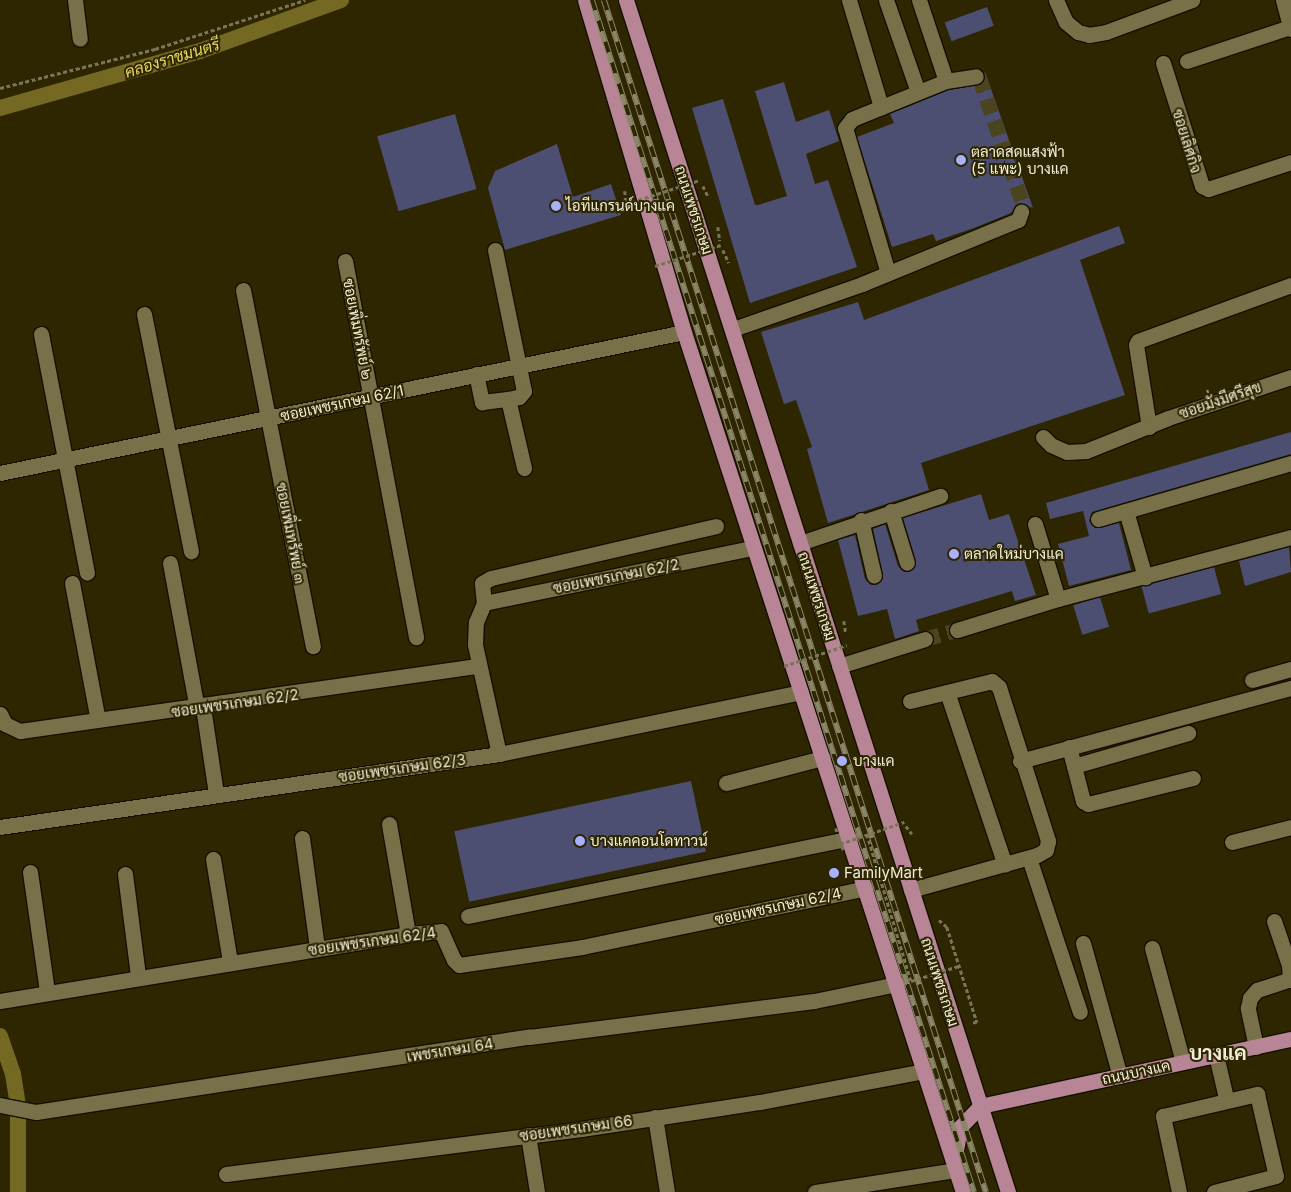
<!DOCTYPE html>
<meta charset="utf-8">
<style>
body{margin:0}
#map{position:relative;width:1291px;height:1192px;overflow:hidden;background:#2d2600;font-family:Inter,Sarabun,sans-serif}
div>[style]{position:absolute}
[style*='--x']{left:calc(var(--x)*1px);top:calc(var(--y)*1px);width:calc(var(--w)*1px);rotate:calc(var(--a)*1deg)}
.canal>*{height:16px;margin:-8px;padding:0 8px;transform-origin:8px;border-radius:8px;background:#746822}
.building>*{inset:0;background:#4c4f72;transform-origin:0 0}
.minor-tunnel>*{height:15px;margin-top:-7.5px;transform-origin:0;background:repeating-linear-gradient(90deg,#4a4420 0 15px,transparent 0 23px)}
.path>*{height:2.5px;margin-top:-1.25px;transform-origin:0;background:repeating-linear-gradient(90deg,#7a7555 0 4px,transparent 0 6.5px)}
.roads{filter:drop-shadow(1px 0 #140f00) drop-shadow(-1px 0 #140f00) drop-shadow(0 1px #140f00) drop-shadow(0 -1px #140f00)}
.minor>*{height:15px;margin:-7.5px;padding:0 7.5px;transform-origin:7.5px;border-radius:7.5px;background:#777049}
.major>*{height:15px;margin:-7.5px;padding:0 7.5px;transform-origin:7.5px;border-radius:7.5px;background:#b78595}
.rail>*{height:5.5px;margin-top:-2.75px;transform-origin:0;background:repeating-linear-gradient(90deg,#2d2600 0 11px,#8b8668 0 22px);box-sizing:border-box;border-block:1px solid #8b8668}
.path-bridge>*{height:2.5px;margin-top:-1.25px;transform-origin:0;background:repeating-linear-gradient(90deg,#7a7555 0 4px,transparent 0 6.5px)}
.dots>*{width:14px;height:14px;translate:-50% -50%;box-sizing:border-box;border:2px solid #2d2600;border-radius:50%}
span{translate:-50% -50%;white-space:nowrap;text-align:center;line-height:1.15;-webkit-text-stroke:4px #2d2600;paint-order:stroke}
.street-label{font-size:15px;color:#f0edd8}
.poi-label{font-size:15px;color:#f0edd8}
.left{translate:0 -50%;text-align:left}
.water-label{font-size:16px;color:#ebd75d;font-style:italic}
.district-label{font-size:20px;color:#f0edd8;font-weight:700}
</style>
<div id="map">
<div class="canal">
<i style="--x:0;--y:108;--w:208;--a:-15.9"></i>
<i style="--x:200;--y:51;--w:150;--a:-19.9"></i>
<i style="--x:0;--y:1036;--w:40;--a:71.1"></i>
<i style="--x:13;--y:1074;--w:32;--a:81"></i>
<i style="--x:18;--y:1106;--w:86;--a:90"></i>
</div>
<div class="building">
<i style="left:987px;top:7px;width:20px;height:45px;rotate:70deg"></i>
<i style="clip-path:polygon(985px 72px,1033px 208px,1019px 203px,1011px 213px,974px 228px,936px 241px,933px 234px,892px 247px,857px 137px,894px 123px,890px 114px,949px 90px,982px 84px)"></i>
<i style="clip-path:polygon(784px 82px,796px 122px,829px 110px,839px 141px,806px 154px,815px 184px,828px 180px,857px 267px,750px 303px,692px 108px,723px 99px,755px 205px,758px 205px,787px 196px,755px 91px)"></i>
<i style="left:455px;top:114px;width:78px;height:81px;rotate:74deg"></i>
<i style="clip-path:polygon(557px 144px,573px 197px,611px 184px,621px 215px,505px 250px,488px 188px,495px 171px)"></i>
<i style="clip-path:polygon(1119px 226px,1125px 243px,1080px 260px,1125px 395px,921px 463px,929px 490px,828px 523px,807px 449px,812px 447px,796px 400px,784px 404px,761px 332px,858px 302px,864px 320px)"></i>
<i style="clip-path:polygon(1291px 432px,1291px 454px,1092px 512px,1089px 521px,1095px 528px,1119px 523px,1131px 570px,1069px 586px,1058px 544px,1089px 536px,1083px 511px,1050px 519px,1046px 503px)"></i>
<i style="clip-path:polygon(981px 494px,989px 520px,1009px 514px,1036px 595px,1015px 601px,1012px 591px,916px 620px,919px 631px,895px 639px,887px 609px,858px 616px,838px 540px,855px 535px,865px 579px,871px 585px,877px 585px,883px 574px,873px 529px,885px 524px,898px 566px,904px 572px,910px 572px,916px 561px,903px 518px)"></i>
<i style="clip-path:polygon(1289px 547px,1291px 572px,1245px 586px,1239px 561px)"></i>
<i style="left:1214px;top:567px;width:28px;height:75px;rotate:75deg"></i>
<i style="left:1100px;top:597px;width:31px;height:28px;rotate:73deg"></i>
<i style="left:691px;top:781px;width:72px;height:242px;rotate:78deg"></i>
</div>
<div class="minor-tunnel">
<i style="--x:976;--y:76;--w:3;--a:18"></i>
<i style="--x:979;--y:77;--w:134;--a:70.9"></i>
<i style="--x:1023;--y:204;--w:8;--a:104"></i>
<i style="--x:925;--y:639;--w:33;--a:-16"></i>
</div>
<div class="path">
<i style="--x:0;--y:88;--w:160;--a:-14.1"></i>
<i style="--x:155;--y:49;--w:158;--a:-18.1"></i>
<i style="--x:703;--y:186;--w:13;--a:63"></i>
<i style="--x:625;--y:191;--w:13;--a:86"></i>
<i style="--x:718;--y:227;--w:14;--a:82"></i>
<i style="--x:723;--y:250;--w:14;--a:65"></i>
<i style="--x:844;--y:621;--w:12;--a:81"></i>
<i style="--x:906;--y:826;--w:10;--a:53"></i>
<i style="--x:939;--y:920;--w:11;--a:41"></i>
<i style="--x:947;--y:927;--w:100;--a:72.5"></i>
<i style="--x:977;--y:1022;--w:6;--a:162"></i>
</div>
<div class="roads">
<div class="minor">
<i style="--x:75;--y:0;--w:39;--a:83"></i>
<i style="--x:849;--y:0;--w:112;--a:73.3"></i>
<i style="--x:886;--y:0;--w:97;--a:70.8"></i>
<i style="--x:919;--y:0;--w:85;--a:71.6"></i>
<i style="--x:1056;--y:0;--w:24;--a:66"></i>
<i style="--x:1066;--y:22;--w:16;--a:40"></i>
<i style="--x:1078;--y:32;--w:11;--a:15"></i>
<i style="--x:1089;--y:35;--w:17;--a:-10"></i>
<i style="--x:1106;--y:32;--w:92;--a:-20.4"></i>
<i style="--x:1283;--y:0;--w:30;--a:75"></i>
<i style="--x:1187;--y:61;--w:108;--a:-18.3"></i>
<i style="--x:1163;--y:63;--w:129;--a:72.4"></i>
<i style="--x:1202;--y:186;--w:7;--a:27"></i>
<i style="--x:1208;--y:189;--w:87;--a:-18"></i>
<i style="--x:495;--y:250;--w:144;--a:78.4"></i>
<i style="--x:524;--y:391;--w:8;--a:130"></i>
<i style="--x:519;--y:397;--w:11;--a:170"></i>
<i style="--x:345;--y:261;--w:383;--a:79.3"></i>
<i style="--x:888;--y:273;--w:151;--a:-106.5"></i>
<i style="--x:845;--y:128;--w:11;--a:-52"></i>
<i style="--x:852;--y:119;--w:101;--a:-22"></i>
<i style="--x:946;--y:81;--w:30;--a:-9"></i>
<i style="--x:243;--y:290;--w:363;--a:78.9"></i>
<i style="--x:144;--y:314;--w:242;--a:78.8"></i>
<i style="--x:733;--y:329;--w:137;--a:-19.2"></i>
<i style="--x:862;--y:284;--w:169;--a:-22.3"></i>
<i style="--x:1018;--y:220;--w:9;--a:-69"></i>
<i style="--x:41;--y:334;--w:243;--a:79.1"></i>
<i style="--x:476;--y:374;--w:29;--a:78"></i>
<i style="--x:482;--y:402;--w:26;--a:-7"></i>
<i style="--x:508;--y:399;--w:71;--a:76.9"></i>
<i style="--x:1149;--y:427;--w:83;--a:-99"></i>
<i style="--x:1136;--y:345;--w:4;--a:-63"></i>
<i style="--x:1138;--y:341;--w:163;--a:-20.1"></i>
<i style="--x:1043;--y:437;--w:11;--a:45"></i>
<i style="--x:1051;--y:445;--w:17;--a:24"></i>
<i style="--x:1067;--y:452;--w:19;--a:-3"></i>
<i style="--x:1086;--y:451;--w:88;--a:-21.9"></i>
<i style="--x:1168;--y:418;--w:130;--a:-18.4"></i>
<i style="--x:0;--y:473;--w:698;--a:-11.65"></i>
<i style="--x:891;--y:511;--w:54;--a:72.9"></i>
<i style="--x:1126;--y:511;--w:69;--a:73.9"></i>
<i style="--x:1098;--y:519;--w:201;--a:-16.2"></i>
<i style="--x:861;--y:520;--w:57;--a:76.9"></i>
<i style="--x:1035;--y:524;--w:78;--a:73"></i>
<i style="--x:800;--y:543;--w:148;--a:-18.6"></i>
<i style="--x:170;--y:563;--w:147;--a:79.5"></i>
<i style="--x:72;--y:583;--w:139;--a:79.3"></i>
<i style="--x:484;--y:603;--w:20;--a:-96"></i>
<i style="--x:482;--y:583;--w:10;--a:-29"></i>
<i style="--x:491;--y:578;--w:231;--a:-13"></i>
<i style="--x:957;--y:630;--w:106;--a:-17.1"></i>
<i style="--x:1058;--y:599;--w:241;--a:-14.9"></i>
<i style="--x:839;--y:666;--w:90;--a:-17.4"></i>
<i style="--x:1252;--y:680;--w:41;--a:-15.8"></i>
<i style="--x:947;--y:692;--w:182;--a:71.5"></i>
<i style="--x:910;--y:701;--w:84;--a:-13.7"></i>
<i style="--x:992;--y:681;--w:9;--a:41"></i>
<i style="--x:999;--y:687;--w:162;--a:72.3"></i>
<i style="--x:1048;--y:841;--w:9;--a:103"></i>
<i style="--x:1046;--y:850;--w:10;--a:151"></i>
<i style="--x:1037;--y:855;--w:131;--a:164.5"></i>
<i style="--x:203;--y:707;--w:88;--a:81.5"></i>
<i style="--x:0;--y:714;--w:11;--a:63"></i>
<i style="--x:5;--y:724;--w:17;--a:25"></i>
<i style="--x:20;--y:731;--w:462;--a:-8.1"></i>
<i style="--x:1069;--y:747;--w:56;--a:75.5"></i>
<i style="--x:1083;--y:801;--w:6;--a:31"></i>
<i style="--x:1088;--y:804;--w:108;--a:-13.9"></i>
<i style="--x:499;--y:754;--w:112;--a:-102.4"></i>
<i style="--x:475;--y:645;--w:23;--a:-88"></i>
<i style="--x:476;--y:622;--w:21;--a:-67"></i>
<i style="--x:484;--y:603;--w:275;--a:-11.6"></i>
<i style="--x:1020;--y:761;--w:281;--a:-15.1"></i>
<i style="--x:1074;--y:766;--w:119;--a:-16.1"></i>
<i style="--x:726;--y:783;--w:100;--a:-14.5"></i>
<i style="--x:389;--y:824;--w:112;--a:80.2"></i>
<i style="--x:0;--y:827;--w:504;--a:-8.32"></i>
<i style="--x:499;--y:754;--w:308;--a:-11.6"></i>
<i style="--x:302;--y:838;--w:111;--a:82.2"></i>
<i style="--x:1232;--y:842;--w:61;--a:-14.3"></i>
<i style="--x:1029;--y:858;--w:162;--a:71.7"></i>
<i style="--x:213;--y:859;--w:104;--a:80.6"></i>
<i style="--x:30;--y:872;--w:120;--a:81.9"></i>
<i style="--x:125;--y:874;--w:103;--a:82.7"></i>
<i style="--x:468;--y:916;--w:390;--a:-11.5"></i>
<i style="--x:1274;--y:921;--w:46;--a:71.2"></i>
<i style="--x:1289;--y:965;--w:15;--a:86"></i>
<i style="--x:1083;--y:943;--w:138;--a:74.5"></i>
<i style="--x:1152;--y:948;--w:118;--a:74.8"></i>
<i style="--x:0;--y:1001;--w:413;--a:-9.3"></i>
<i style="--x:408;--y:934;--w:33;--a:-5"></i>
<i style="--x:441;--y:931;--w:32;--a:66"></i>
<i style="--x:454;--y:960;--w:7;--a:45"></i>
<i style="--x:459;--y:965;--w:124;--a:-8.3"></i>
<i style="--x:582;--y:947;--w:290;--a:-11.7"></i>
<i style="--x:1256;--y:1047;--w:40;--a:-102"></i>
<i style="--x:1248;--y:1008;--w:10;--a:-79"></i>
<i style="--x:1250;--y:998;--w:11;--a:-49"></i>
<i style="--x:1257;--y:990;--w:36;--a:-18"></i>
<i style="--x:1216;--y:1055;--w:44;--a:76.9"></i>
<i style="--x:0;--y:1105;--w:37;--a:11"></i>
<i style="--x:36;--y:1112;--w:499;--a:-8.7"></i>
<i style="--x:529;--y:1037;--w:287;--a:-7.2"></i>
<i style="--x:814;--y:1001;--w:85;--a:-11.6"></i>
<i style="--x:655;--y:1117;--w:76;--a:80.9"></i>
<i style="--x:528;--y:1135;--w:58;--a:81"></i>
<i style="--x:226;--y:1174;--w:358;--a:-7.2"></i>
<i style="--x:581;--y:1129;--w:181;--a:-8.6"></i>
<i style="--x:760;--y:1102;--w:167;--a:-10.7"></i>
<i style="--x:815;--y:1192;--w:142;--a:-8.9"></i>
<i style="--x:1179;--y:1192;--w:78;--a:-101.9"></i>
<i style="--x:1163;--y:1116;--w:97;--a:-13.2"></i>
<i style="--x:1257;--y:1094;--w:84;--a:77"></i>
<i style="--x:1276;--y:1176;--w:64;--a:165.5"></i>
</div>
<div class="major">
<i style="--x:585;--y:0;--w:346;--a:73.4"></i>
<i style="--x:684;--y:332;--w:904;--a:72.03"></i>
<i style="--x:626;--y:0;--w:1252;--a:72.23"></i>
<i style="--x:955;--y:1156;--w:29;--a:-80"></i>
<i style="--x:960;--y:1127;--w:29;--a:-46"></i>
<i style="--x:980;--y:1106;--w:318;--a:-12.2"></i>
</div>
</div>
<div class="rail">
<i style="--x:592;--y:0;--w:1252;--a:72.23"></i>
<i style="--x:604;--y:0;--w:1252;--a:72.23"></i>
</div>
<div class="path-bridge">
<i style="--x:626;--y:204;--w:78;--a:-18"></i>
<i style="--x:655;--y:266;--w:69;--a:-17.7"></i>
<i style="--x:784;--y:666;--w:66;--a:-18.4"></i>
<i style="--x:836;--y:828;--w:16;--a:76"></i>
<i style="--x:867;--y:834;--w:153;--a:73.3"></i>
<i style="--x:911;--y:981;--w:50;--a:-17.4"></i>
<i style="--x:843;--y:850;--w:7;--a:-117"></i>
<i style="--x:840;--y:844;--w:68;--a:-19"></i>
</div>
<div class="dots">
<i style="left:961px;top:160px;background:#a9b0fc"></i>
<i style="left:556px;top:206px;background:#a9b0fc"></i>
<i style="left:954px;top:554px;background:#a9b0fc"></i>
<i style="left:842px;top:761px;background:#a9b0fc"></i>
<i style="left:580px;top:841px;background:#a9b0fc"></i>
<i style="left:834px;top:873px;background:#a9b0fc"></i>
</div>
<div class="street-label">
<span style="left:1187px;top:141px;rotate:73deg">ซอยเลิศกิจ</span>
<span style="left:694px;top:210px;rotate:72deg">ถนนเพชรเกษม</span>
<span style="left:358px;top:329px;rotate:79deg">ซอยเพิ่มทรัพย์ ๒</span>
<span style="left:1220px;top:400px;rotate:-19deg">ซอยมั่งมีศรีสุข</span>
<span style="left:342px;top:403px;rotate:-12deg">ซอยเพชรเกษม 62/1</span>
<span style="left:291px;top:533px;rotate:79deg">ซอยเพิ่มทรัพย์ ๓</span>
<span style="left:616px;top:576px;rotate:-11deg">ซอยเพชรเกษม 62/2</span>
<span style="left:817px;top:596px;rotate:72deg">ถนนเพชรเกษม</span>
<span style="left:235px;top:703px;rotate:-8deg">ซอยเพชรเกษม 62/2</span>
<span style="left:402px;top:768px;rotate:-8deg">ซอยเพชรเกษม 62/3</span>
<span style="left:778px;top:906px;rotate:-12deg">ซอยเพชรเกษม 62/4</span>
<span style="left:372px;top:941px;rotate:-8deg">ซอยเพชรเกษม 62/4</span>
<span style="left:940px;top:982px;rotate:72deg">ถนนเพชรเกษม</span>
<span style="left:450px;top:1050px;rotate:-9deg">เพชรเกษม 64</span>
<span style="left:1136px;top:1072px;rotate:-12deg">ถนนบางแค</span>
<span style="left:576px;top:1128px;rotate:-8deg">ซอยเพชรเกษม 66</span>
</div>
<div class="poi-label">
<span class="left" style="left:971px;top:160px">ตลาดสดแสงฟ้า<br>(5 แพะ) บางแค</span>
<span class="left" style="left:566px;top:206px">ไอทีแกรนด์บางแค</span>
<span class="left" style="left:964px;top:554px">ตลาดใหม่บางแค</span>
<span class="left" style="left:853px;top:761px">บางแค</span>
<span class="left" style="left:590px;top:841px">บางแคคอนโดทาวน์</span>
<span class="left" style="left:844px;top:873px">FamilyMart</span>
</div>
<div class="water-label">
<span style="left:172px;top:58px;rotate:-17deg">คลองราชมนตรี</span>
</div>
<div class="district-label">
<span style="left:1218px;top:1053px">บางแค</span>
</div>
</div>
